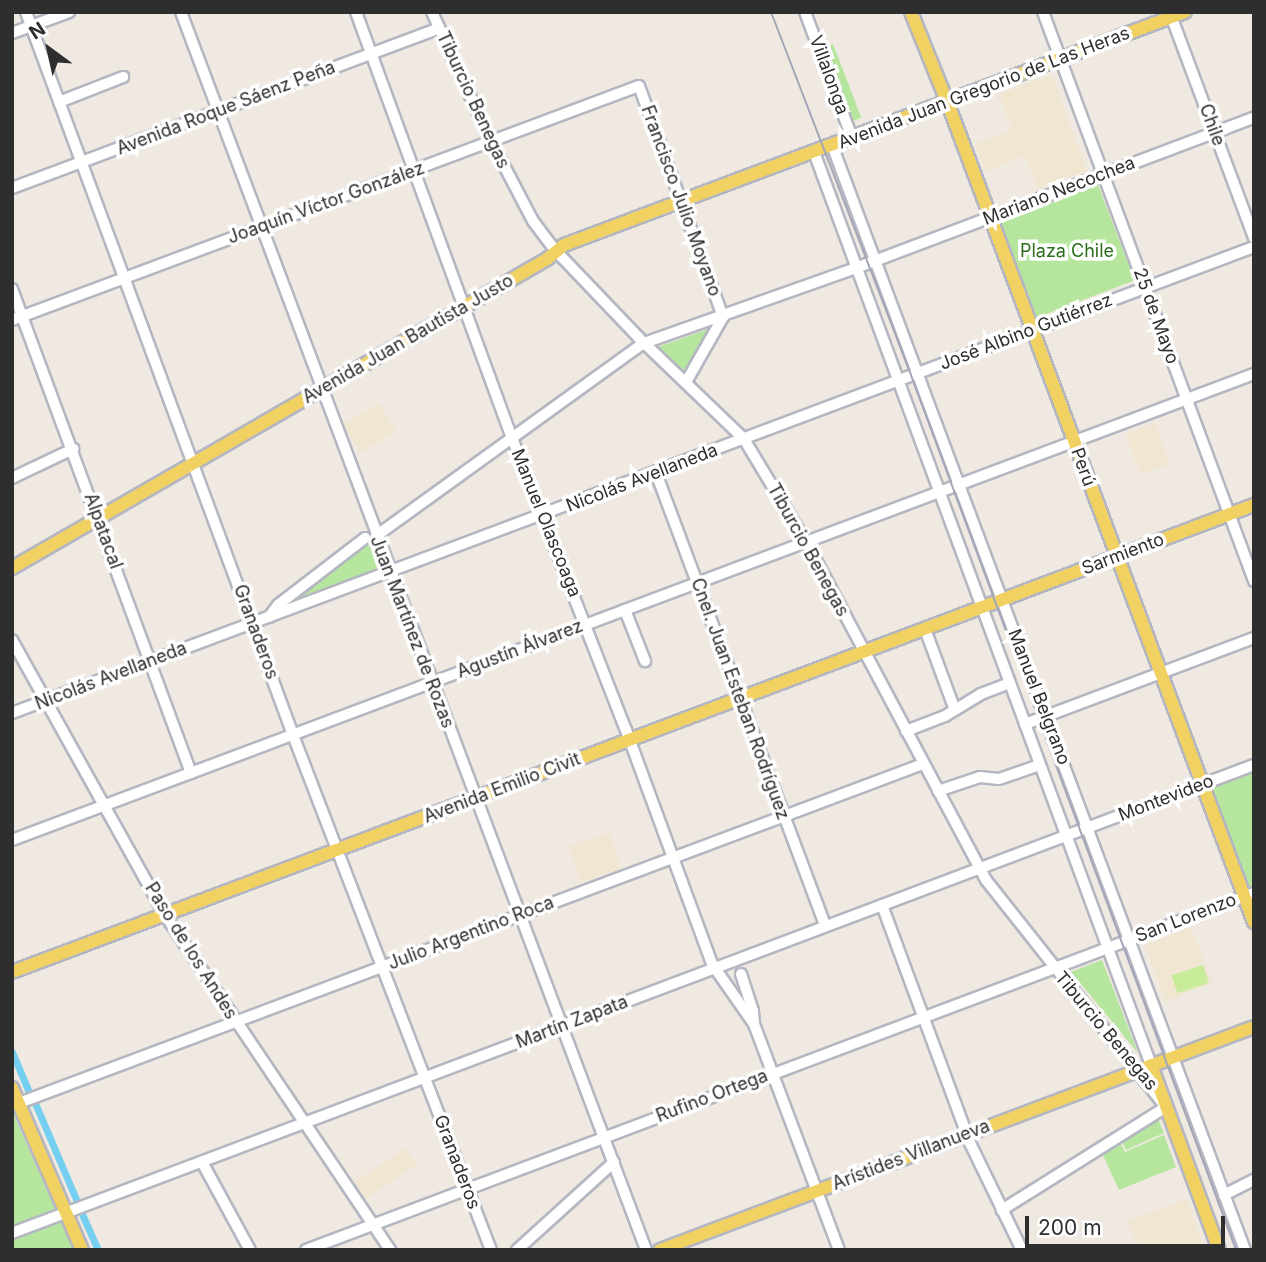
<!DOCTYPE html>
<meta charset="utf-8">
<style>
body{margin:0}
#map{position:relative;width:1266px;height:1262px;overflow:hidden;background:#efe9e1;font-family:Inter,sans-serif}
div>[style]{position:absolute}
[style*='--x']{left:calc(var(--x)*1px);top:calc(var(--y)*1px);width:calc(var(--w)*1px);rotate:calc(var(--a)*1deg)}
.education>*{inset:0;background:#f0e6d1;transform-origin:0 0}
.green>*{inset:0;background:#b6e59e;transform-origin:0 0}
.pitch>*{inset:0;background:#c9ec9a;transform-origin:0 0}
.canal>*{height:7px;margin:-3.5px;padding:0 3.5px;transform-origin:3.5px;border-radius:3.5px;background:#75cff0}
.roads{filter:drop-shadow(2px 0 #b4b7c1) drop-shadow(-2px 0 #b4b7c1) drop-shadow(0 2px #b4b7c1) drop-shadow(0 -2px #b4b7c1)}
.minor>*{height:10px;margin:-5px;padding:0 5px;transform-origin:5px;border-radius:5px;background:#fff}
.major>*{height:12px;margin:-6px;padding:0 6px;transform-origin:6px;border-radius:6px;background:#f2d163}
.tram>*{height:2px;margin:-1px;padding:0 1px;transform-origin:1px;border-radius:1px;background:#a3a6b8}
span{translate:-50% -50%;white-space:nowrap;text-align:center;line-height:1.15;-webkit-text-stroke:7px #fff;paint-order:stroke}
.street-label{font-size:18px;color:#2e2e2e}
.park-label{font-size:18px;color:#2c6e1b}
.frame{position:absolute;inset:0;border:14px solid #2e2e2e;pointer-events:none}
.north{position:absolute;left:14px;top:14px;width:70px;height:70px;-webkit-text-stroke:5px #fff;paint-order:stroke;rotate:327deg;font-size:19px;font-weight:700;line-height:28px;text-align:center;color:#2e2e2e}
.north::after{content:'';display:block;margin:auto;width:24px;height:32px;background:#2e2e2e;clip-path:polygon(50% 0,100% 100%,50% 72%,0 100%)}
.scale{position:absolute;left:1025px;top:1216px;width:200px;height:32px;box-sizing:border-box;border:4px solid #2e2e2e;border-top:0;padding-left:9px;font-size:21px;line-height:24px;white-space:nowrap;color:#2e2e2e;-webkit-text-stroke:5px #fff;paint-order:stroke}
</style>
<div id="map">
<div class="education">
<i style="clip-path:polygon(1052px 75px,1087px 171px,1037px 188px,1025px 156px,985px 171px,975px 144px,1012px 130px,999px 94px)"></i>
<i style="left:379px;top:403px;width:33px;height:42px;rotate:59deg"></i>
<i style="left:1156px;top:423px;width:43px;height:32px;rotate:71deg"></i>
<i style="left:610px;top:832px;width:38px;height:44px;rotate:72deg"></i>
<i style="left:1191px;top:927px;width:60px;height:50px;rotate:69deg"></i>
<i style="left:406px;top:1148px;width:20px;height:62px;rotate:57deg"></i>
<i style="clip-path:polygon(1187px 1199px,1204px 1250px,1141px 1250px,1126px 1221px)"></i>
</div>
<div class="green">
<i style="left:833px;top:44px;width:79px;height:9px;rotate:69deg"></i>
<i style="left:1098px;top:185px;width:102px;height:105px;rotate:69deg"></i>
<i style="clip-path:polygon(708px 329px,685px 371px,658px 347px)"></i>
<i style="clip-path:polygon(368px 542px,378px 568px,283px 606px)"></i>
<i style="clip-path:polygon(1254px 771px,1254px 889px,1245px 892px,1206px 789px)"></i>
<i style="clip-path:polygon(1102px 960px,1138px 1053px,1071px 972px)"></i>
<i style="clip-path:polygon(12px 1111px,54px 1206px,73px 1250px,12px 1250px)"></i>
<i style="clip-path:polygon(1158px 1119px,1164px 1133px,1126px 1150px,1122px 1141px)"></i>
<i style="clip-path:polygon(1164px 1135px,1176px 1167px,1119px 1190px,1102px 1153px,1120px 1142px,1125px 1152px)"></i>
</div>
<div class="pitch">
<i style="left:1203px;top:965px;width:19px;height:33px;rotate:72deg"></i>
</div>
<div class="canal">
<i style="--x:12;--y:1052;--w:43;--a:67"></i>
<i style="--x:35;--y:1103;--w:110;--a:66.9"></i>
<i style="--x:82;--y:1214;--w:39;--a:66"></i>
</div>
<div class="roads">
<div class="minor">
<i style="--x:26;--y:12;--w:771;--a:69.73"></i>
<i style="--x:293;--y:735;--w:552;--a:68.97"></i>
<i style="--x:181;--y:12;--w:1322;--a:69.41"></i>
<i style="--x:356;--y:12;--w:454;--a:69.9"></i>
<i style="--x:512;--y:438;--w:313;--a:68.7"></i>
<i style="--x:626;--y:730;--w:249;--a:69.8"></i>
<i style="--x:712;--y:964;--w:73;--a:55"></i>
<i style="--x:754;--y:1024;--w:241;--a:69.4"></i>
<i style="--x:432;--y:12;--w:133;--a:65.6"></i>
<i style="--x:487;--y:133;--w:99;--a:62.4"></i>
<i style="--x:533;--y:221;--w:38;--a:53"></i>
<i style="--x:556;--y:251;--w:120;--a:46.3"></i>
<i style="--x:639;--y:338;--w:146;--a:43.9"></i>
<i style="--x:744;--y:439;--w:128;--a:59"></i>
<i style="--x:810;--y:549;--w:375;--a:62"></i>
<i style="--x:986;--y:880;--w:290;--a:51.6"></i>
<i style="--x:1166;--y:1107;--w:194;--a:147.9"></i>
<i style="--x:805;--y:12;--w:134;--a:69.5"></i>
<i style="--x:1043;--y:12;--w:607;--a:69.65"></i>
<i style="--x:1170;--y:13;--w:240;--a:69.5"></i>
<i style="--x:12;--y:33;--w:61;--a:-20.2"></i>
<i style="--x:59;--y:102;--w:69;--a:-21.3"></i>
<i style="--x:832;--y:145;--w:1180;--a:69.51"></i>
<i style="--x:814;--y:152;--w:973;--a:69.74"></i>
<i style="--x:12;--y:188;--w:456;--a:-20.5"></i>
<i style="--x:12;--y:289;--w:516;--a:69.7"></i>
<i style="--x:12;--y:320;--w:669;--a:-20.47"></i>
<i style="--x:639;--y:86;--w:246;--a:70"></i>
<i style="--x:723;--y:317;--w:75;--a:119.6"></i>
<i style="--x:656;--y:473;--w:483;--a:69.5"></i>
<i style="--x:12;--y:478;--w:68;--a:-25.4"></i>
<i style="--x:376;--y:536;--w:330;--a:-35.8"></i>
<i style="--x:644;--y:343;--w:225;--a:-19.5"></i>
<i style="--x:856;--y:268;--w:425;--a:-20.7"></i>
<i style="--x:625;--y:610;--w:55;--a:68.6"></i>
<i style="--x:269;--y:617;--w:15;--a:-53"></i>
<i style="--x:278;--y:605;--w:110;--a:-37.6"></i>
<i style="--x:925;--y:629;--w:86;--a:69.7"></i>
<i style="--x:12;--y:640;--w:315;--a:60.9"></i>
<i style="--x:165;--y:915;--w:404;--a:56.1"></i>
<i style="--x:12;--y:713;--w:1327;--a:-20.57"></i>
<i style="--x:1025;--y:724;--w:245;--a:-20.6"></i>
<i style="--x:906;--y:731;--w:42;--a:-21"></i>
<i style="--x:945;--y:716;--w:42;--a:-31.4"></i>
<i style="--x:981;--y:694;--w:31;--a:-21"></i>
<i style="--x:938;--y:791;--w:44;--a:-18.4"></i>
<i style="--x:980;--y:777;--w:19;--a:6"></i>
<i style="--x:999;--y:779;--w:43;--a:-18.9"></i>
<i style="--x:12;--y:840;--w:1327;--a:-20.57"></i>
<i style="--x:882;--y:905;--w:254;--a:69.7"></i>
<i style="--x:970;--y:1143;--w:119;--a:64.1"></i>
<i style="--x:741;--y:974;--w:39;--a:72"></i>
<i style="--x:753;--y:1011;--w:13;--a:86"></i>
<i style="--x:19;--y:1103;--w:965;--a:-20.56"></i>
<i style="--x:202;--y:1162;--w:100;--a:61.4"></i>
<i style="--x:1224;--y:1195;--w:34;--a:-27"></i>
<i style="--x:12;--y:1233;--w:1327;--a:-20.65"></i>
<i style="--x:306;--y:1250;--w:1013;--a:-20.64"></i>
<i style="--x:517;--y:1250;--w:131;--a:-42.2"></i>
</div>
<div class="major">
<i style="--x:911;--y:12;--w:105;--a:68.1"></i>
<i style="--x:950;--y:109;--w:868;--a:69.5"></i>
<i style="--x:12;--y:568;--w:618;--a:-30.01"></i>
<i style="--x:547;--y:259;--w:22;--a:-39"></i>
<i style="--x:564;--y:245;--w:663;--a:-20.57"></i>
<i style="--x:12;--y:972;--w:1327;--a:-20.61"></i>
<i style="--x:1151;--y:1065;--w:197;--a:69.8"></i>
<i style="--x:12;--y:1088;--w:176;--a:66.6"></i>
<i style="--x:660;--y:1250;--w:634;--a:-20.58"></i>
</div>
</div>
<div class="tram">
<i style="--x:771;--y:12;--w:389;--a:68.9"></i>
<i style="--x:911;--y:375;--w:933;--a:69.62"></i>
</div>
<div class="street-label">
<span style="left:829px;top:75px;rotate:70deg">Villalonga</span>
<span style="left:984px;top:88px;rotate:-21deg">Avenida Juan Gregorio de Las Heras</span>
<span style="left:473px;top:100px;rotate:65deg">Tiburcio Benegas</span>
<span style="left:226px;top:108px;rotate:-21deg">Avenida Roque Sáenz Peña</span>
<span style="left:1212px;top:125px;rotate:70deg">Chile</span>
<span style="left:1059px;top:191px;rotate:-21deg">Mariano Necochea</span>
<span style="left:681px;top:201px;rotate:70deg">Francisco Julio Moyano</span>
<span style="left:326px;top:203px;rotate:-20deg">Joaquín Víctor González</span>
<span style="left:1156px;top:316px;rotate:70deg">25 de Mayo</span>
<span style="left:1026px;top:332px;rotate:-21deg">José Albino Gutiérrez</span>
<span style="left:408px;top:339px;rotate:-30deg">Avenida Juan Bautista Justo</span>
<span style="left:1083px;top:467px;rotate:70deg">Perú</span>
<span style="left:642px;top:478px;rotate:-21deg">Nicolás Avellaneda</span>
<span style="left:546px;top:523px;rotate:68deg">Manuel Olascoaga</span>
<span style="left:103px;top:531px;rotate:70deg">Alpatacal</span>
<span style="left:808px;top:550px;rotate:61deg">Tiburcio Benegas</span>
<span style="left:1123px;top:554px;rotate:-21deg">Sarmiento</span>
<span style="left:256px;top:632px;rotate:70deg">Granaderos</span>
<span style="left:412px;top:632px;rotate:69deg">Juan Martínez de Rozas</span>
<span style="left:520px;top:649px;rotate:-21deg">Agustín Álvarez</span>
<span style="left:111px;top:676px;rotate:-21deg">Nicolás Avellaneda</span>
<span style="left:1039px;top:697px;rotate:69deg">Manuel Belgrano</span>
<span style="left:740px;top:699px;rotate:70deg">Cnel. Juan Esteban Rodríguez</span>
<span style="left:502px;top:788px;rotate:-21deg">Avenida Emilio Civit</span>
<span style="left:1166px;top:798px;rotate:-21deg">Montevideo</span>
<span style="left:1186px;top:918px;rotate:-21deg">San Lorenzo</span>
<span style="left:471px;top:933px;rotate:-21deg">Julio Argentino Roca</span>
<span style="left:191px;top:951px;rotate:58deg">Paso de los Andes</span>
<span style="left:572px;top:1022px;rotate:-21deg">Martín Zapata</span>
<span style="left:1106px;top:1031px;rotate:50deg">Tiburcio Benegas</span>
<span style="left:712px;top:1096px;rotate:-21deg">Rufino Ortega</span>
<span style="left:911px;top:1155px;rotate:-21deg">Arístides Villanueva</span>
<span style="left:457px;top:1162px;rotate:69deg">Granaderos</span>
</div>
<div class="park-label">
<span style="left:1067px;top:251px">Plaza Chile</span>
</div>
<div class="frame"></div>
<div class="north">N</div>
<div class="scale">200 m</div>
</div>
